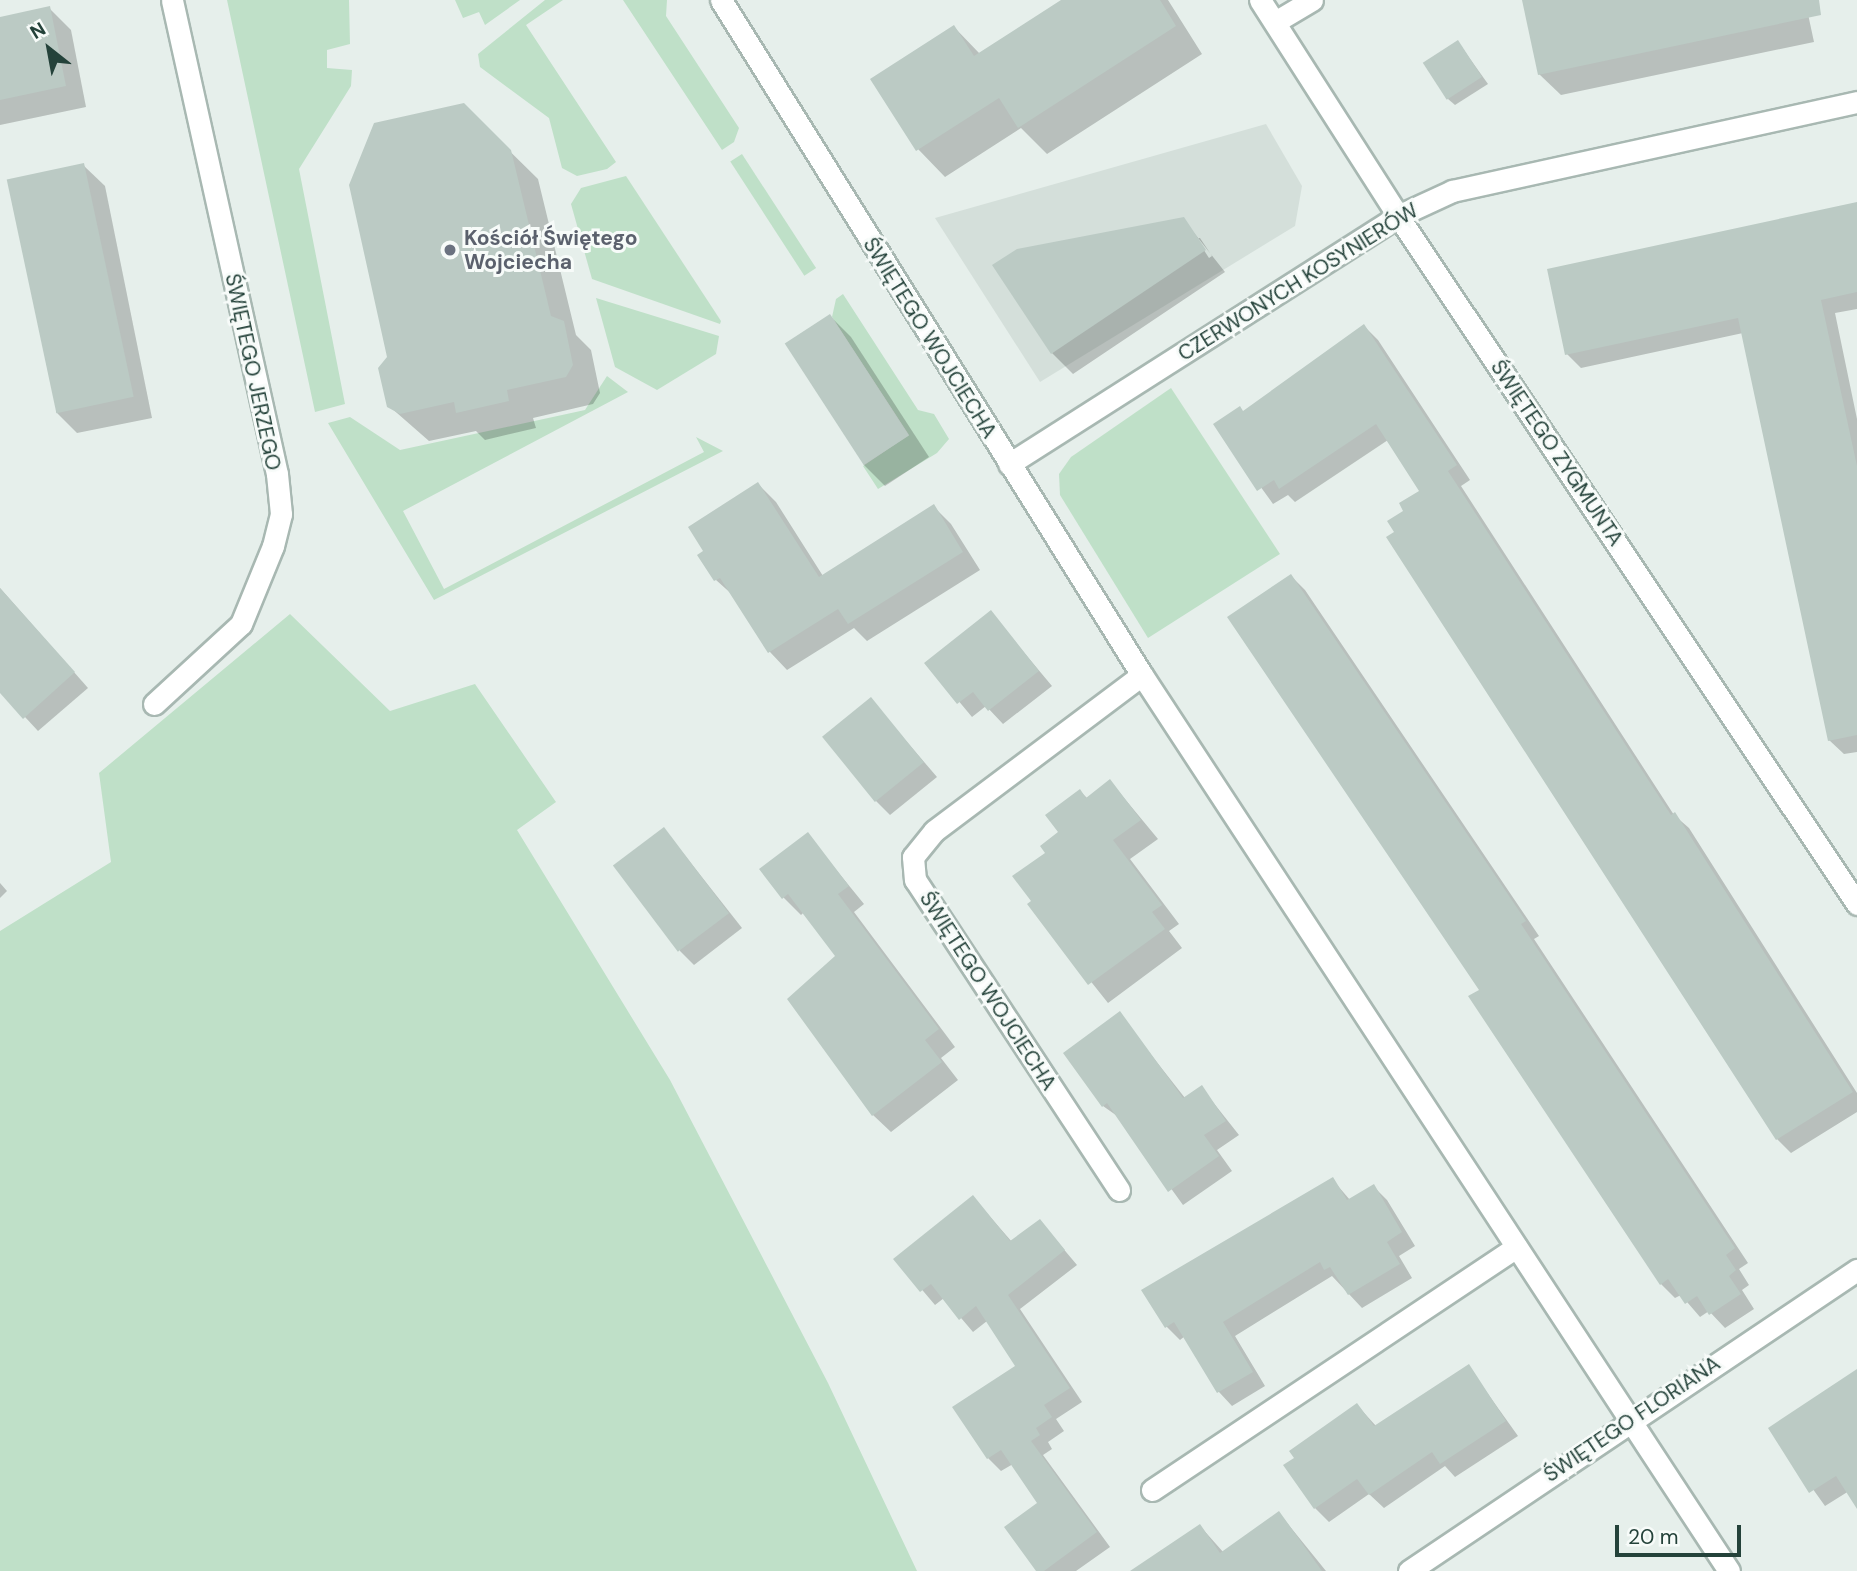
<!DOCTYPE html>
<meta charset="utf-8">
<style>
body{margin:0}
#map{position:relative;width:1857px;height:1571px;overflow:hidden;background:#e6efeb;font-family:"DM Sans",sans-serif}
div>[style]{position:absolute}
[style*='--x']{left:calc(var(--x)*1px);top:calc(var(--y)*1px);width:calc(var(--w)*1px);rotate:calc(var(--a)*1deg)}
.built>*{inset:0;background:#d4dfda}
.green>*{inset:0;background:#bfe0c8;transform-origin:0 0}
.shadow>*{inset:0;background:#0003}
.building>*{inset:0;background:#bbcac4;transform-origin:0 0}
.roads{filter:drop-shadow(2px 0 #a8b8b2) drop-shadow(-2px 0 #a8b8b2) drop-shadow(0 2px #a8b8b2) drop-shadow(0 -2px #a8b8b2)}
.minor>*{height:21px;margin:-10.5px;padding:0 10.5px;transform-origin:10.5px;border-radius:10.5px;background:#fff}
.dots>*{width:19px;height:19px;translate:-50% -50%;box-sizing:border-box;border:4px solid #f7fbf9;border-radius:50%}
span{translate:-50% -50%;white-space:nowrap;text-align:center;line-height:1.15;-webkit-text-stroke:6px #f7fbf9;paint-order:stroke}
.worship-label{font-size:21px;color:#5b616d;font-weight:700}
.left{translate:0 -50%;text-align:left}
.street-label{font-size:21px;color:#24423a}
.north{position:absolute;left:14px;top:14px;width:70px;height:70px;-webkit-text-stroke:5px #f7fbf9;paint-order:stroke;rotate:329deg;font-size:19px;font-weight:700;line-height:28px;text-align:center;color:#24423a}
.north::after{content:'';display:block;margin:auto;width:24px;height:32px;background:#24423a;clip-path:polygon(50% 0,100% 100%,50% 72%,0 100%)}
.scale{position:absolute;left:1615px;top:1525px;width:126px;height:32px;box-sizing:border-box;border:4px solid #24423a;border-top:0;padding-left:9px;font-size:21px;line-height:24px;white-space:nowrap;color:#24423a;-webkit-text-stroke:5px #f7fbf9;paint-order:stroke}
</style>
<div id="map">
<div class="built">
<i style="clip-path:polygon(1266px 124px,1302px 186px,1295px 226px,1040px 382px,935px 218px)"></i>
</div>
<div class="green">
<i style="clip-path:polygon(227px 0,349px 0,350px 44px,327px 50px,327px 68px,352px 70px,351px 86px,299px 169px,345px 404px,315px 412px)"></i>
<i style="clip-path:polygon(455px 0,520px 0,485px 25px,479px 12px,463px 18px)"></i>
<i style="clip-path:polygon(545px 0,563px 0,526px 25px,616px 162px,607px 169px,577px 176px,562px 168px,549px 118px,480px 67px,478px 54px)"></i>
<i style="clip-path:polygon(623px 0,667px 0,666px 16px,739px 128px,734px 142px,722px 150px)"></i>
<i style="left:742px;top:154px;width:136px;height:14px;rotate:57deg"></i>
<i style="clip-path:polygon(626px 176px,721px 321px,720px 324px,592px 279px,571px 204px,581px 188px)"></i>
<i style="clip-path:polygon(843px 294px,918px 410px,934px 414px,949px 439px,937px 453px,878px 489px,863px 466px,909px 435px,832px 317px,836px 299px)"></i>
<i style="clip-path:polygon(596px 298px,719px 336px,716px 354px,657px 390px,615px 367px)"></i>
<i style="clip-path:polygon(607px 376px,628px 392px,403px 511px,444px 589px,704px 452px,696px 437px,723px 451px,434px 600px,328px 423px,350px 417px,400px 450px,585px 410px)"></i>
<i style="clip-path:polygon(1171px 388px,1280px 554px,1148px 638px,1060px 495px,1059px 474px,1071px 457px)"></i>
<i style="clip-path:polygon(290px 614px,390px 711px,475px 684px,556px 802px,517px 830px,670px 1080px,828px 1383px,917px 1571px,0 1571px,0 931px,111px 862px,99px 773px)"></i>
</div>
<div class="shadow">
<i style="clip-path:polygon(1064px 0,1168px 0,1202px 54px,1047px 154px,1021px 128px,945px 177px,918px 149px,954px 27px,980px 54px)"></i>
<i style="clip-path:polygon(1524px 0,1805px 0,1814px 42px,1561px 95px,1539px 74px)"></i>
<i style="clip-path:polygon(49px 8px,71px 30px,86px 107px,0 125px,0 19px)"></i>
<i style="clip-path:polygon(1458px 42px,1488px 84px,1455px 105px,1448px 99px)"></i>
<i style="clip-path:polygon(463px 105px,538px 179px,576px 335px,591px 350px,600px 393px,593px 404px,533px 418px,536px 428px,485px 440px,476px 431px,429px 441px,389px 406px,389px 357px)"></i>
<i style="clip-path:polygon(83px 165px,105px 186px,152px 418px,77px 433px,56px 412px)"></i>
<i style="clip-path:polygon(1857px 204px,1857px 309px,1835px 313px,1857px 419px,1857px 752px,1844px 754px,1829px 740px,1743px 333px,1581px 368px,1567px 354px)"></i>
<i style="clip-path:polygon(evenodd,1183px 219px,1225px 272px,1073px 374px,1052px 353px,1183px 219px,1196px 238px,1200px 238px,1212px 256px,1209px 258px,1196px 238px)"></i>
<i style="clip-path:polygon(830px 316px,851px 337px,929px 457px,885px 486px,864px 465px)"></i>
<i style="clip-path:polygon(1364px 326px,1378px 340px,1470px 480px,1461px 486px,1674px 815px,1689px 828px,1857px 1093px,1857px 1112px,1791px 1153px,1777px 1139px,1388px 537px,1396px 533px,1421px 491px,1388px 440px,1295px 502px,1288px 495px,1273px 504px,1215px 424px,1244px 413px)"></i>
<i style="clip-path:polygon(758px 484px,776px 502px,823px 576px,933px 506px,951px 524px,980px 570px,867px 641px,854px 628px,787px 670px,770px 652px,735px 597px,716px 580px)"></i>
<i style="clip-path:polygon(1291px 576px,1305px 590px,1539px 936px,1534px 939px,1748px 1263px,1739px 1269px,1749px 1285px,1742px 1290px,1754px 1309px,1725px 1328px,1709px 1311px,1700px 1317px,1681px 1295px,1675px 1298px,1661px 1284px,1471px 997px,1481px 990px)"></i>
<i style="clip-path:polygon(0 588px,88px 688px,38px 731px,0 690px)"></i>
<i style="clip-path:polygon(991px 613px,1052px 686px,1003px 724px,986px 706px,972px 717px,927px 663px)"></i>
<i style="clip-path:polygon(871px 700px,937px 777px,890px 815px,876px 801px)"></i>
<i style="clip-path:polygon(1110px 781px,1158px 839px,1130px 859px,1179px 924px,1169px 931px,1182px 948px,1108px 1003px,1030px 905px,1047px 853px,1080px 791px,1088px 799px)"></i>
<i style="clip-path:polygon(664px 829px,742px 928px,694px 965px,680px 951px)"></i>
<i style="clip-path:polygon(807px 834px,864px 904px,854px 912px,955px 1047px,941px 1058px,958px 1080px,891px 1132px,873px 1115px,837px 956px,804px 912px,801px 915px,784px 898px,762px 869px)"></i>
<i style="clip-path:polygon(0 883px,7px 891px,0 898px)"></i>
<i style="clip-path:polygon(1119px 1014px,1185px 1098px,1201px 1087px,1239px 1135px,1217px 1150px,1232px 1171px,1183px 1205px,1120px 1118px,1103px 1106px)"></i>
<i style="clip-path:polygon(1332px 1179px,1350px 1200px,1373px 1186px,1387px 1200px,1415px 1246px,1399px 1256px,1412px 1278px,1362px 1308px,1332px 1276px,1235px 1336px,1265px 1386px,1232px 1406px,1219px 1392px,1185px 1336px,1180px 1340px,1166px 1326px)"></i>
<i style="clip-path:polygon(973px 1197px,1012px 1242px,1040px 1221px,1077px 1265px,1020px 1309px,1082px 1402px,1056px 1419px,1064px 1431px,1048px 1442px,1052px 1449px,1043px 1455px,1110px 1547px,1076px 1571px,1039px 1571px,1040px 1504px,1013px 1464px,1001px 1471px,988px 1458px,1017px 1367px,987px 1321px,973px 1332px,944px 1298px,935px 1305px,896px 1259px)"></i>
<i style="clip-path:polygon(1468px 1366px,1518px 1436px,1455px 1477px,1445px 1466px,1384px 1508px,1369px 1494px,1329px 1522px,1315px 1508px,1357px 1405px,1376px 1426px)"></i>
<i style="clip-path:polygon(1857px 1372px,1857px 1498px,1849px 1491px,1825px 1506px,1770px 1429px)"></i>
<i style="clip-path:polygon(1279px 1513px,1326px 1571px,1161px 1571px,1200px 1526px,1224px 1553px)"></i>
</div>
<div class="building">
<i style="clip-path:polygon(1061px 0,1160px 0,1176px 26px,1018px 128px,999px 98px,916px 151px,870px 79px,954px 25px,974px 56px)"></i>
<i style="clip-path:polygon(1522px 0,1819px 0,1821px 15px,1538px 75px)"></i>
<i style="clip-path:polygon(50px 6px,66px 86px,0 100px,0 17px)"></i>
<i style="left:1458px;top:40px;width:44px;height:42px;rotate:57deg"></i>
<i style="clip-path:polygon(464px 103px,511px 150px,551px 316px,564px 321px,573px 365px,566px 377px,507px 390px,509px 401px,456px 413px,454px 402px,400px 414px,387px 407px,378px 368px,387px 357px,349px 185px,374px 123px)"></i>
<i style="left:84px;top:163px;width:239px;height:79px;rotate:78deg"></i>
<i style="clip-path:polygon(1857px 202px,1857px 292px,1821px 300px,1857px 466px,1857px 735px,1828px 741px,1738px 318px,1565px 355px,1547px 269px)"></i>
<i style="clip-path:polygon(1184px 217px,1206px 250px,1051px 354px,992px 265px,1017px 249px)"></i>
<i style="left:830px;top:314px;width:145px;height:54px;rotate:57deg"></i>
<i style="clip-path:polygon(1364px 324px,1457px 465px,1448px 471px,1671px 815px,1675px 812px,1853px 1092px,1776px 1140px,1386px 537px,1394px 532px,1387px 521px,1403px 511px,1399px 503px,1419px 491px,1376px 424px,1279px 489px,1274px 480px,1257px 491px,1213px 424px,1240px 406px,1243px 411px)"></i>
<i style="clip-path:polygon(758px 482px,819px 577px,934px 504px,963px 552px,848px 624px,838px 609px,768px 653px,720px 578px,714px 581px,697px 555px,703px 551px,688px 527px)"></i>
<i style="clip-path:polygon(1291px 574px,1526px 921px,1521px 924px,1735px 1248px,1726px 1255px,1736px 1270px,1729px 1276px,1741px 1294px,1709px 1315px,1697px 1296px,1685px 1304px,1668px 1279px,1660px 1285px,1468px 996px,1479px 990px,1227px 617px)"></i>
<i style="clip-path:polygon(0 588px,75px 672px,23px 719px,0 693px)"></i>
<i style="clip-path:polygon(991px 610px,1039px 671px,988px 711px,973px 692px,957px 704px,924px 663px)"></i>
<i style="left:871px;top:697px;width:84px;height:63px;rotate:51deg"></i>
<i style="clip-path:polygon(1110px 779px,1141px 820px,1113px 840px,1162px 905px,1152px 912px,1165px 929px,1088px 985px,1027px 904px,1031px 901px,1012px 876px,1045px 853px,1040px 846px,1058px 832px,1045px 815px,1080px 789px,1086px 798px)"></i>
<i style="left:664px;top:827px;width:108px;height:64px;rotate:53deg"></i>
<i style="clip-path:polygon(808px 832px,849px 886px,838px 894px,939px 1029px,925px 1040px,942px 1062px,872px 1116px,787px 999px,835px 956px,788px 894px,782px 899px,759px 869px)"></i>
<i style="clip-path:polygon(1120px 1011px,1183px 1098px,1202px 1085px,1226px 1121px,1204px 1135px,1219px 1156px,1168px 1192px,1107px 1103px,1102px 1107px,1063px 1053px)"></i>
<i style="clip-path:polygon(1333px 1177px,1347px 1200px,1374px 1184px,1402px 1232px,1387px 1242px,1400px 1264px,1348px 1295px,1330px 1267px,1324px 1270px,1320px 1262px,1223px 1322px,1253px 1372px,1217px 1393px,1174px 1322px,1165px 1328px,1141px 1290px)"></i>
<i style="clip-path:polygon(973px 1195px,1010px 1241px,1040px 1219px,1065px 1250px,1008px 1295px,1070px 1388px,1044px 1405px,1052px 1417px,1036px 1428px,1040px 1435px,1031px 1441px,1097px 1532px,1044px 1571px,1036px 1571px,1004px 1527px,1037px 1503px,1001px 1450px,987px 1459px,952px 1407px,1015px 1366px,976px 1306px,959px 1320px,931px 1284px,920px 1292px,893px 1259px)"></i>
<i style="clip-path:polygon(1469px 1364px,1506px 1421px,1440px 1464px,1432px 1452px,1369px 1495px,1357px 1479px,1314px 1509px,1283px 1465px,1294px 1458px,1289px 1451px,1357px 1403px,1374px 1426px)"></i>
<i style="clip-path:polygon(1857px 1369px,1857px 1509px,1836px 1476px,1809px 1493px,1768px 1428px)"></i>
<i style="clip-path:polygon(1279px 1511px,1322px 1571px,1130px 1571px,1200px 1524px,1220px 1553px)"></i>
</div>
<div class="roads">
<div class="minor">
<i style="--x:721;--y:0;--w:796;--a:58.05"></i>
<i style="--x:1142;--y:675;--w:1071;--a:56.77"></i>
<i style="--x:1260;--y:0;--w:256;--a:57.4"></i>
<i style="--x:1398;--y:216;--w:827;--a:56.29"></i>
<i style="--x:1275;--y:22;--w:43;--a:-30.7"></i>
<i style="--x:1009;--y:464;--w:461;--a:-32.5"></i>
<i style="--x:1398;--y:216;--w:60;--a:-24.8"></i>
<i style="--x:1452;--y:191;--w:415;--a:-12.4"></i>
<i style="--x:154;--y:704;--w:118;--a:-42.6"></i>
<i style="--x:241;--y:624;--w:84;--a:-67.7"></i>
<i style="--x:273;--y:546;--w:33;--a:-76"></i>
<i style="--x:281;--y:514;--w:40;--a:-95.7"></i>
<i style="--x:277;--y:474;--w:485;--a:-102.5"></i>
<i style="--x:1119;--y:1190;--w:371;--a:-123.3"></i>
<i style="--x:915;--y:880;--w:23;--a:-95"></i>
<i style="--x:913;--y:857;--w:33;--a:-51"></i>
<i style="--x:934;--y:831;--w:260;--a:-36.9"></i>
<i style="--x:1152;--y:1490;--w:438;--a:-33.7"></i>
<i style="--x:1409;--y:1571;--w:540;--a:-33.9"></i>
</div>
</div>
<div class="dots">
<i style="left:450px;top:250px;background:#6b7280"></i>
</div>
<div class="worship-label">
<span class="left" style="left:464px;top:250px">Kościół Świętego<br>Wojciecha</span>
</div>
<div class="street-label">
<span style="left:1298px;top:282px;rotate:-32deg">CZERWONYCH KOSYNIERÓW</span>
<span style="left:930px;top:338px;rotate:58deg">ŚWIĘTEGO WOJCIECHA</span>
<span style="left:253px;top:372px;rotate:78deg">ŚWIĘTEGO JERZEGO</span>
<span style="left:1557px;top:453px;rotate:56deg">ŚWIĘTEGO ZYGMUNTA</span>
<span style="left:988px;top:991px;rotate:57deg">ŚWIĘTEGO WOJCIECHA</span>
<span style="left:1632px;top:1419px;rotate:-34deg">ŚWIĘTEGO FLORIANA</span>
</div>
<div class="north">N</div>
<div class="scale">20 m</div>
</div>
